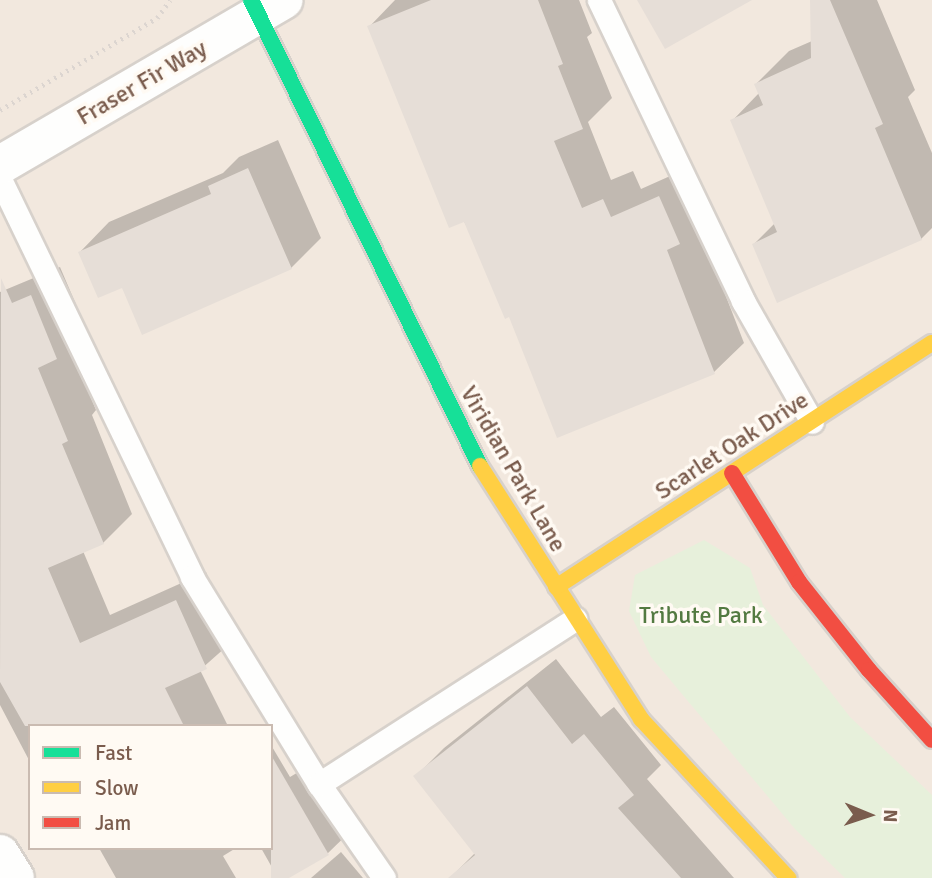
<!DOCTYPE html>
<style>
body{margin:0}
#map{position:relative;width:932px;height:878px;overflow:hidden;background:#f9f5f0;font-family:Signika,sans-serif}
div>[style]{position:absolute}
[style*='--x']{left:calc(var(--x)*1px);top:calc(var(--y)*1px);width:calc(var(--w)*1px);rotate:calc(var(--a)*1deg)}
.residential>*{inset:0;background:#f2e8de}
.green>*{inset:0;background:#e7f0db}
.shadow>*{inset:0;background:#0003}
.building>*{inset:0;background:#e6ded7}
.path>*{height:4.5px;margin-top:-2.25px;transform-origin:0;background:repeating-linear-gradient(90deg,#dcd5d0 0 2px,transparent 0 7px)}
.roads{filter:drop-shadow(2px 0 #d7d1cb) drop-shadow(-2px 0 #d7d1cb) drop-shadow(0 2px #d7d1cb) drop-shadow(0 -2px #d7d1cb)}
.lane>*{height:23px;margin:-11.5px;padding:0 11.5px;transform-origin:11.5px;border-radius:11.5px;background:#fefefd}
.street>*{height:38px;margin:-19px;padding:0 19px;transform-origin:19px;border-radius:19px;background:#fefefd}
.fast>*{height:16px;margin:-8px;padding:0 8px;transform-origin:8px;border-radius:8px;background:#16e098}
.slow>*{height:16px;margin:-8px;padding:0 8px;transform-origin:8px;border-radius:8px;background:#ffcf43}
.jam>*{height:16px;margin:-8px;padding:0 8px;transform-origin:8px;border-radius:8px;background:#f24e42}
span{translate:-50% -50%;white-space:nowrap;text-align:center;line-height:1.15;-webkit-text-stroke:7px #fffaf3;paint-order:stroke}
.street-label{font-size:24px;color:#7a5c4d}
.park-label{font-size:24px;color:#537a41}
.legend{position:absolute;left:28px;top:724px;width:245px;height:126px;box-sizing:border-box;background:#fffaf3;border:2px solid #cabbb1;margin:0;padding:9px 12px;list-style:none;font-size:21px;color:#7a5c4d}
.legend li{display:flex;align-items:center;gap:14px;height:35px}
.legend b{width:35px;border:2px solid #cabbb1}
.north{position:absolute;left:834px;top:780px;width:70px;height:70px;-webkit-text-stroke:5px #fffaf3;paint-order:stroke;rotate:92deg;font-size:19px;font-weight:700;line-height:28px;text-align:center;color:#7a5c4d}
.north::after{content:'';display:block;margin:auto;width:24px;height:32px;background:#7a5c4d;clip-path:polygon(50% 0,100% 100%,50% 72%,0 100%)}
</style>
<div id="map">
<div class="residential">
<i style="clip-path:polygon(evenodd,0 0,932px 0,932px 878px,0 878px,0 0,30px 726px,271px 726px,271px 848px,30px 848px,30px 726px)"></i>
</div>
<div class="green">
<i style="clip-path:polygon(704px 540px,750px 568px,763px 605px,850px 717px,932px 795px,932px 878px,845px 878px,795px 829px,651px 657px,629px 611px,635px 575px)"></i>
</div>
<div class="shadow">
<i style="clip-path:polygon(395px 0,579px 0,592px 33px,587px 37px,612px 98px,588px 122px,611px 180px,633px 171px,641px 189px,688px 168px,698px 224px,744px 343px,714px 372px,558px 435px,510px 315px,369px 27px)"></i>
<i style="clip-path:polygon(811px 0,877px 0,915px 90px,908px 97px,932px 153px,932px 228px,921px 239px,754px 244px,775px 223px,732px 121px,759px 93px,756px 84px,789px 51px,812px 41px)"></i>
<i style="clip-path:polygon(278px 140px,321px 238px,291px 268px,123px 285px,80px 252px,109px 222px,223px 173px,239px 157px)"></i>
<i style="clip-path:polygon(60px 267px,86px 328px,69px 345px,96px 410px,92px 415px,132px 514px,103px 543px,83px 551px,110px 615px,206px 572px,235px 639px,200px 670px,228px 726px,30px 726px,30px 762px,0 705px,0 292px)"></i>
<i style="clip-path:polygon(556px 659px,601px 717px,614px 707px,661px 765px,647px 779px,734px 878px,450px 878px,475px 853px,416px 776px,444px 748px)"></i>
<i style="clip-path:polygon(271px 745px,290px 777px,320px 759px,358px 824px,328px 853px,285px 878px,278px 878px,261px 848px,271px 848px)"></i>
<i style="clip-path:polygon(99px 848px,236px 848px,223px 856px,236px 878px,116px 878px)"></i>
<i style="clip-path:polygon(341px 852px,363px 878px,311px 878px)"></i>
</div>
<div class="building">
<i style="clip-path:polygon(431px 0,538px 0,563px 64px,558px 66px,583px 129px,554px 141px,582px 208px,603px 199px,611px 217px,659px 196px,680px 244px,667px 250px,715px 374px,557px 438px,509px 317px,505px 319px,464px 222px,449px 228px,367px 26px)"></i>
<i style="clip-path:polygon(637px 0,752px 0,665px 49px)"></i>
<i style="clip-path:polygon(810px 0,830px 0,883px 124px,875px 128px,922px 240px,777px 303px,752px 244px,777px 232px,730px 120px,763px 105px,754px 84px,811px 58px)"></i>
<i style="clip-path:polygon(248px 168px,292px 269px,142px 335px,122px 288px,98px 298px,78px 252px,211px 194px,208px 186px)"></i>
<i style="clip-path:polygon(1px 278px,12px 303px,31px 295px,57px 359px,38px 368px,68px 441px,62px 444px,104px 544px,48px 568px,80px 643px,176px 600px,207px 669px,165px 688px,184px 726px,25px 726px,0 682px)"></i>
<i style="clip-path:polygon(527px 686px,572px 744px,584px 734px,634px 795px,618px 808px,681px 878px,448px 878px,475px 855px,413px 776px)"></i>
<i style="clip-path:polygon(271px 755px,329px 855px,289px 878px,271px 878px)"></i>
</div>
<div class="path">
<i style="--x:0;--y:110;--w:182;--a:-30.4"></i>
<i style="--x:157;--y:18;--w:22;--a:-54"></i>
</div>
<div class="roads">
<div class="lane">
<i style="--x:599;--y:0;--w:334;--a:64.4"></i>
<i style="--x:743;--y:301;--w:139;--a:60.3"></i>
<i style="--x:0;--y:179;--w:442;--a:64.2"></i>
<i style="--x:192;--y:577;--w:243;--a:58.5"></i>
<i style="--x:319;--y:784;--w:114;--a:55.3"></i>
<i style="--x:319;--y:784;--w:305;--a:-32.8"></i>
</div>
<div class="street">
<i style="--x:0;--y:165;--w:328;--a:-30.2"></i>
<i style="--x:0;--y:854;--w:28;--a:58"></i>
</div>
<div class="fast">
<i style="--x:251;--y:0;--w:519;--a:63.83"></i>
</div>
<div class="slow">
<i style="--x:480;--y:466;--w:300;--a:57.5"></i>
<i style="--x:641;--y:719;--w:217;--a:47.2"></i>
<i style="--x:556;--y:587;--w:448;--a:-33"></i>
</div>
<div class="jam">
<i style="--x:732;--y:473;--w:128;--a:58.4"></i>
<i style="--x:799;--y:582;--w:112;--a:51.5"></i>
<i style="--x:869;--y:670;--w:94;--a:48"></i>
</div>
</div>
<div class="street-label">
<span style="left:142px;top:83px;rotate:-30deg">Fraser Fir Way</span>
<span style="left:732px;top:446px;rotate:-33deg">Scarlet Oak Drive</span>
<span style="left:513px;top:469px;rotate:60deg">Viridian Park Lane</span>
</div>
<div class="park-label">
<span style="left:701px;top:616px">Tribute Park</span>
</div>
<ul class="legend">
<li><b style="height:9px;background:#16e098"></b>Fast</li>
<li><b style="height:9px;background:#ffcf43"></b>Slow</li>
<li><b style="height:9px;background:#f24e42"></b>Jam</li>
</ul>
<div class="north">N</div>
</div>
